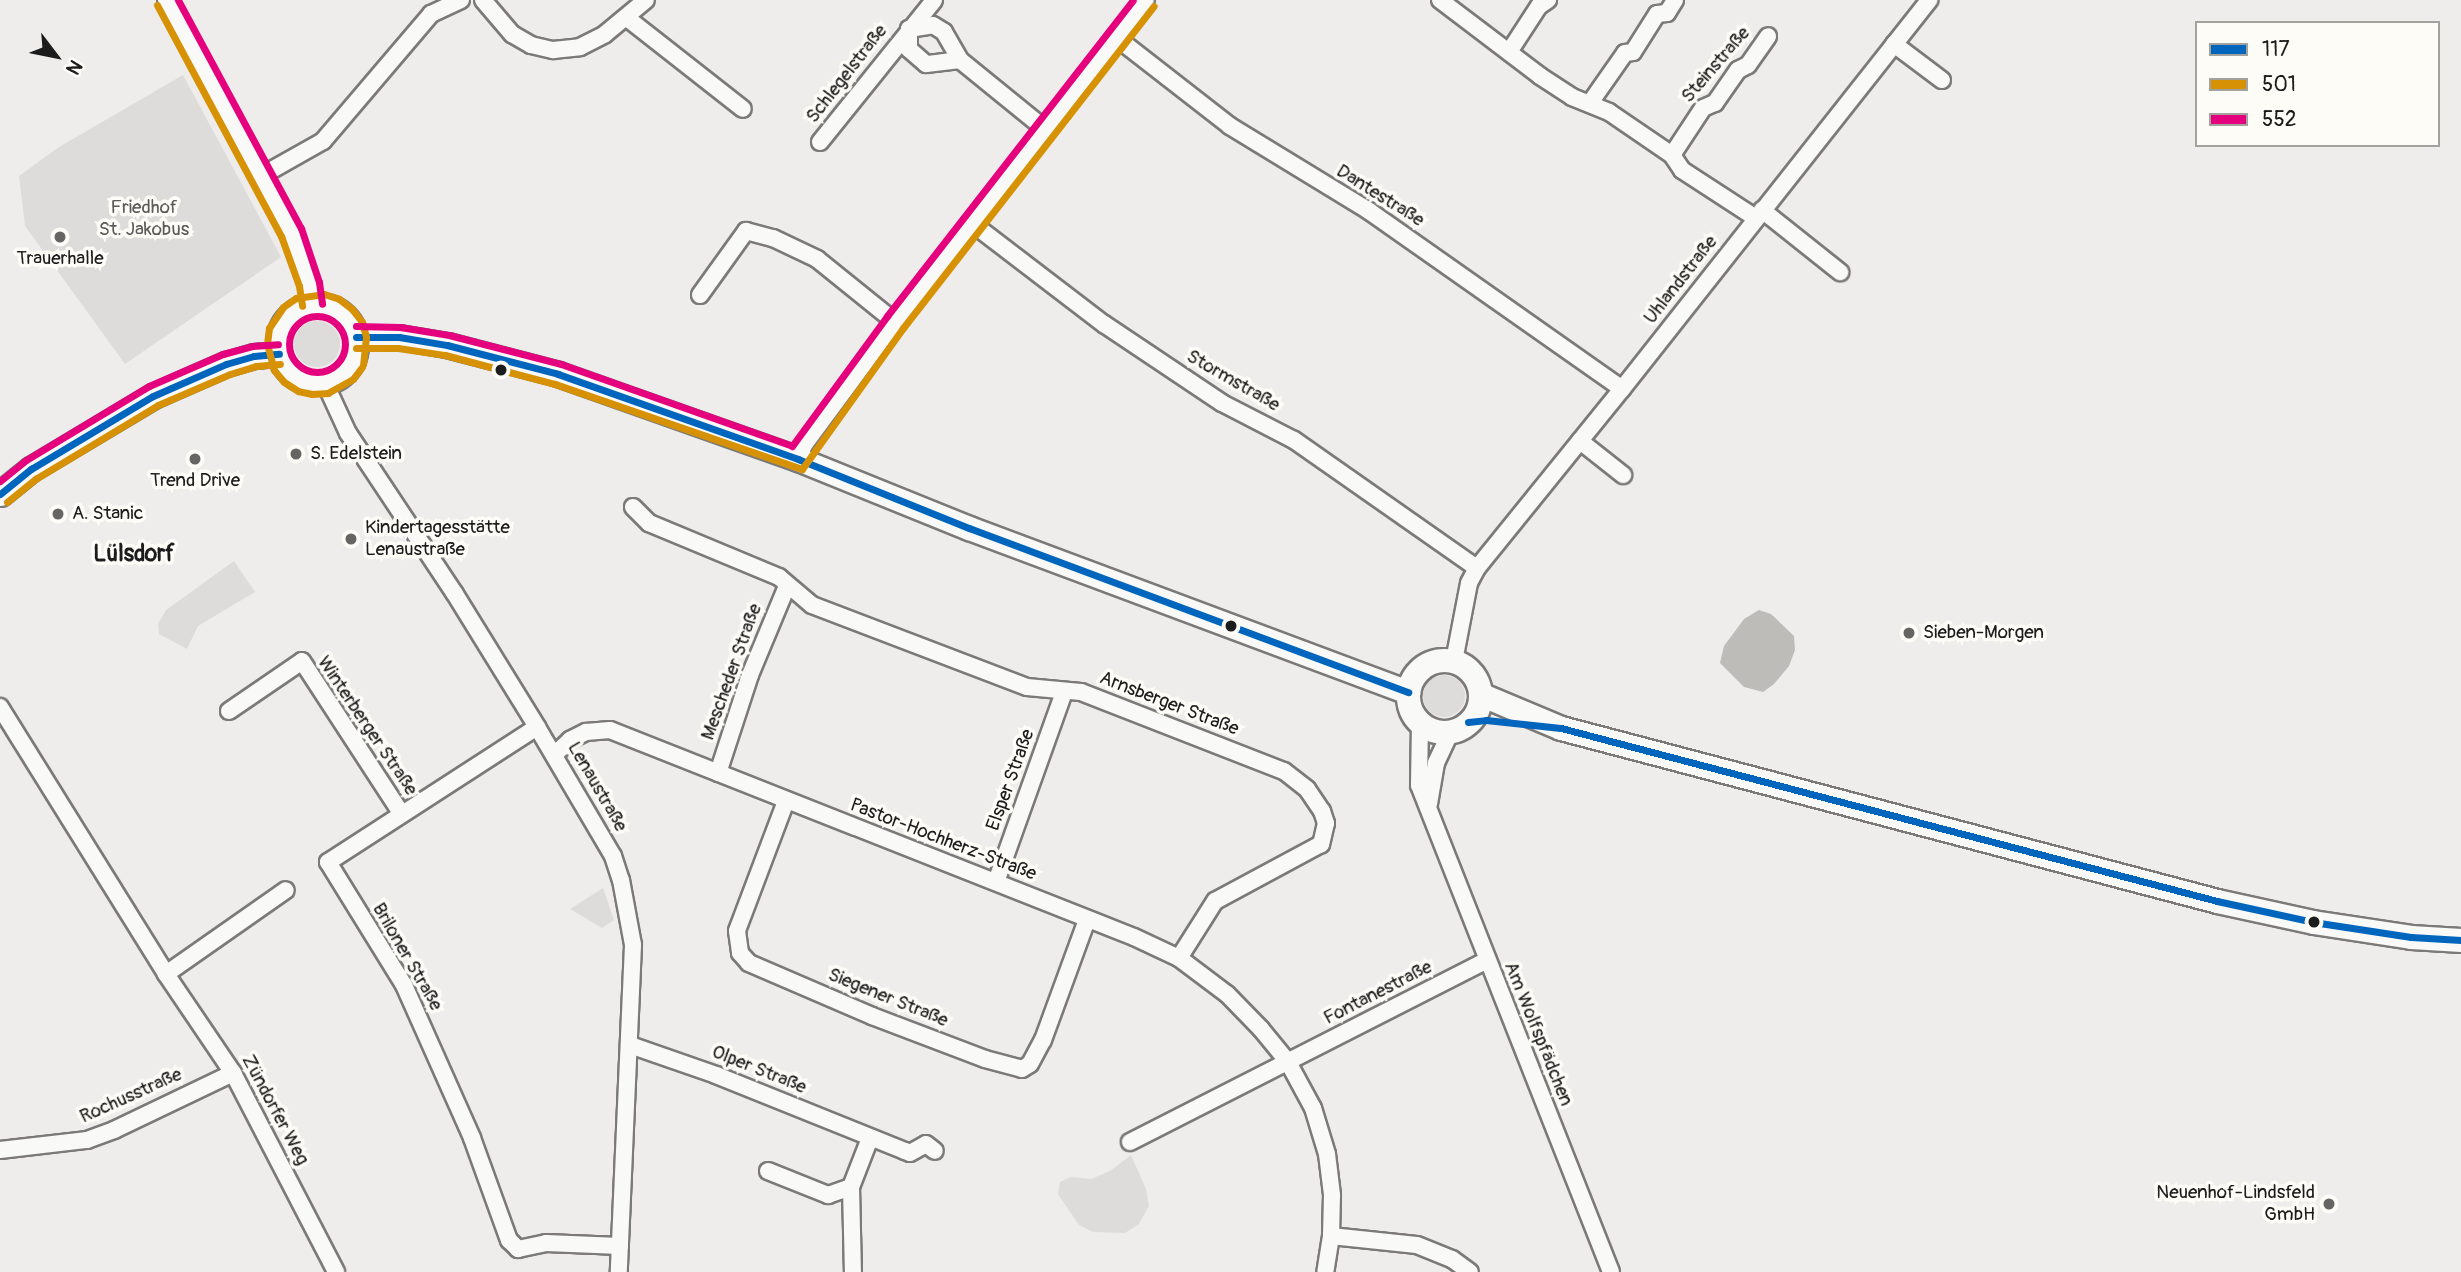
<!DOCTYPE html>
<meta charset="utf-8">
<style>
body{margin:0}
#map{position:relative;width:2461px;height:1272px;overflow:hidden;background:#efedeb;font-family:Pangolin,sans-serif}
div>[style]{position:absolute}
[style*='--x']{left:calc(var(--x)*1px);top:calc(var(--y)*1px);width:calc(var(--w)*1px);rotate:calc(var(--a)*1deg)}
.green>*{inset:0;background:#dedcda}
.round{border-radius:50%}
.water>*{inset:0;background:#bdbcb9}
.roads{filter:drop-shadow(2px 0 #7b7a79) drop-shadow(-2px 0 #7b7a79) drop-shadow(0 2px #7b7a79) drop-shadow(0 -2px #7b7a79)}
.street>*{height:16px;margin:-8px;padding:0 8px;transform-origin:8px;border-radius:8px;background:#f9f9f7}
.secondary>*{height:23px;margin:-11.5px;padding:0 11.5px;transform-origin:11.5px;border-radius:11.5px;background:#f9f9f7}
.secondary>.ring{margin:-11.5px;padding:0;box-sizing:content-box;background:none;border:23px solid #f9f9f7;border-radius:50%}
.bus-1>*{height:7px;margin:-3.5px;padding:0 3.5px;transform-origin:3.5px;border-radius:3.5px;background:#0065bd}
.bus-2>*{height:7px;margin:-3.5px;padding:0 3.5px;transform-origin:3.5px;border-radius:3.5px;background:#d69104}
.bus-3>*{height:7px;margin:-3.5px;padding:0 3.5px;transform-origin:3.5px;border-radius:3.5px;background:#e5007d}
.bus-3>.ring{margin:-3.5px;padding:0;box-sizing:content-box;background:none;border:7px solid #e5007d;border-radius:50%}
.dots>*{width:19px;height:19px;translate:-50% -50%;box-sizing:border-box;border:4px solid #fdfcf7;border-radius:50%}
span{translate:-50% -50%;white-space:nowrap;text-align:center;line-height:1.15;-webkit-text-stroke:7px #fdfcf7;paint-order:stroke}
.street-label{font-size:19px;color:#1c1c1c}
.park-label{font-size:19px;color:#5b5b5a}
.poi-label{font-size:19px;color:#1c1c1c}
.left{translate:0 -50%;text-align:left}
.right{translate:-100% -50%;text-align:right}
.quarter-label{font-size:23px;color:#1c1c1c;font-weight:700}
.legend{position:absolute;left:2195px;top:21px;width:245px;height:126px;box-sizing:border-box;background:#fdfcf7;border:2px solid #a3a29f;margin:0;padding:9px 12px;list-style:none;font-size:21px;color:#1c1c1c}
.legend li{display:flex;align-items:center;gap:14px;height:35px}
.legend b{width:35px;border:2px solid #a3a29f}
.north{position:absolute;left:21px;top:21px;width:70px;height:70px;-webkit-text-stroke:5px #fdfcf7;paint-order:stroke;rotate:122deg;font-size:19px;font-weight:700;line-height:28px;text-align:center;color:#1c1c1c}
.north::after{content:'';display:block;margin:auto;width:24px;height:32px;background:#1c1c1c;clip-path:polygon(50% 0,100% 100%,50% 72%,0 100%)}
</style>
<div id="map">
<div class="green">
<i style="clip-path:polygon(183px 75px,281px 257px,125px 364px,25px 226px,19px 176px,59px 147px)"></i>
<i class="round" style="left:294px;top:321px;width:46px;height:46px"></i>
<i style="clip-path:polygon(234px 561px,255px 592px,198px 626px,187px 649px,159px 634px,158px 624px,166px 610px)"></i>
<i class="round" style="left:1423px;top:675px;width:42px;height:42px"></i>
<i style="clip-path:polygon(603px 888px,614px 920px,602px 928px,570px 909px)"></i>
<i style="clip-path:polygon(1131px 1155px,1146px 1189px,1149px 1206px,1139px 1224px,1125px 1233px,1093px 1232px,1079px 1225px,1058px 1194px,1060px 1182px,1071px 1177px,1091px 1179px,1110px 1171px)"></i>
</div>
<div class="water">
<i style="clip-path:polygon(1759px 610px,1771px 614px,1794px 636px,1795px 650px,1789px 666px,1774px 684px,1763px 692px,1744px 687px,1720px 663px,1724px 646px,1744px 619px)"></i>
</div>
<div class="roads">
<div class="street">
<i style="--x:166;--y:0;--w:264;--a:61.7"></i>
<i style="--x:291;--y:232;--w:55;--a:70.9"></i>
<i style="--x:309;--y:284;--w:21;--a:82"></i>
<i style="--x:483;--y:0;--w:45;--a:49.5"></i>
<i style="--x:512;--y:34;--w:22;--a:30"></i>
<i style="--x:531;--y:45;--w:23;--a:13"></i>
<i style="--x:553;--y:50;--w:27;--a:-6"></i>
<i style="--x:580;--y:47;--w:28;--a:-27"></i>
<i style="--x:605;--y:34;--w:53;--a:-39.7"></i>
<i style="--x:1440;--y:0;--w:126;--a:37.2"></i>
<i style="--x:1540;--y:76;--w:38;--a:33"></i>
<i style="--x:1572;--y:97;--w:40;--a:22"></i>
<i style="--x:1609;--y:112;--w:76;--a:34.3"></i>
<i style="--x:1672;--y:155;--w:18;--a:56"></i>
<i style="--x:1682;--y:170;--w:88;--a:33"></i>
<i style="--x:627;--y:18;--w:147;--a:38.1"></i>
<i style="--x:1117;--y:38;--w:143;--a:37.9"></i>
<i style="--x:1230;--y:126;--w:163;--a:31.4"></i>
<i style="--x:1369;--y:211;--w:309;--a:35.1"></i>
<i style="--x:1894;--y:44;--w:60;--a:36.9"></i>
<i style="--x:1509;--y:52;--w:55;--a:-56.9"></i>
<i style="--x:1539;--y:6;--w:11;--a:-34"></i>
<i style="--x:960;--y:60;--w:34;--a:173"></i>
<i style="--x:926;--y:64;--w:23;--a:-139"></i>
<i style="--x:909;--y:49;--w:20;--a:-90"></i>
<i style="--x:909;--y:29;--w:24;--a:-9"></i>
<i style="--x:933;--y:25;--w:13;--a:32"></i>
<i style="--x:944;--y:32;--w:32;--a:60"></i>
<i style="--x:960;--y:60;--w:111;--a:39.1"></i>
<i style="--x:1590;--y:103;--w:61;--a:-55"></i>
<i style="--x:1625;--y:53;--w:8;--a:-7"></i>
<i style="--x:1633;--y:52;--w:45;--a:-57.7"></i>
<i style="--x:1657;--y:14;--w:10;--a:-6"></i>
<i style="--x:1667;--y:13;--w:15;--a:-58"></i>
<i style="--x:820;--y:142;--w:182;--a:-51.2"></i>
<i style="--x:1672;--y:155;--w:56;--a:-56.6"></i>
<i style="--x:1703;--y:108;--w:13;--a:-23"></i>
<i style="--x:1715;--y:103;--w:40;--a:-55.1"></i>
<i style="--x:1738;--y:70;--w:11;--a:-27"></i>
<i style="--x:1748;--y:65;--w:35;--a:-55"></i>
<i style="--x:261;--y:176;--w:71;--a:-29.4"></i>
<i style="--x:323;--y:141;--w:167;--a:-49.6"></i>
<i style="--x:431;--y:14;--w:33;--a:-25"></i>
<i style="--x:1762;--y:210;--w:100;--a:38.5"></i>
<i style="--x:973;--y:224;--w:165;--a:37.4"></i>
<i style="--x:1104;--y:324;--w:142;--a:33.8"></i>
<i style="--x:1222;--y:403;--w:81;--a:27.2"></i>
<i style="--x:1294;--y:440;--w:223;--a:35"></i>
<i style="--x:700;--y:295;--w:79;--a:-54.3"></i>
<i style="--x:746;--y:231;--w:28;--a:15"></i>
<i style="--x:773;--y:238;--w:49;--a:25.5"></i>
<i style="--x:817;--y:259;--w:100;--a:38.9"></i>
<i style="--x:325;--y:383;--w:55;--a:65.3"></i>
<i style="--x:348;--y:433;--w:193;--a:56.4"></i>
<i style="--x:455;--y:594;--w:156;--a:58.3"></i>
<i style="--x:537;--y:727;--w:150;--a:59.5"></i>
<i style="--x:613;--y:856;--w:25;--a:72"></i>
<i style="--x:621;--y:880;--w:66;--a:79.5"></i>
<i style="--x:633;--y:945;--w:327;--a:92.5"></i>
<i style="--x:1580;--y:441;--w:55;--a:38.3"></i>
<i style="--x:798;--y:459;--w:15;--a:-67"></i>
<i style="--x:804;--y:445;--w:153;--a:-53.5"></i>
<i style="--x:895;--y:322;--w:408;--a:-52.1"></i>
<i style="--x:633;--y:507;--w:23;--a:45"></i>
<i style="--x:649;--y:523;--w:141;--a:22.6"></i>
<i style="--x:779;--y:577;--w:43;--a:40.3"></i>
<i style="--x:812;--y:605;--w:230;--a:20.9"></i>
<i style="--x:1027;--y:687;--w:54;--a:5.3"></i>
<i style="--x:1081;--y:692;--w:218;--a:21.3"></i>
<i style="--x:1284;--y:771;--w:29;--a:38"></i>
<i style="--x:1307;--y:789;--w:27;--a:56"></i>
<i style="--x:1322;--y:811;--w:13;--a:72"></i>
<i style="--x:1326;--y:823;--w:22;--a:103"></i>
<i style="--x:1321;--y:844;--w:120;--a:151.7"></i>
<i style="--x:1215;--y:901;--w:67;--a:122.3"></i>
<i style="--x:1454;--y:661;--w:79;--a:-79.1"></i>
<i style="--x:1469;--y:583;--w:17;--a:-62"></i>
<i style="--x:1477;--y:568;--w:230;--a:-51"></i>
<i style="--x:1622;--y:389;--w:496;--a:-51.7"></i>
<i style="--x:0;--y:707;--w:314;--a:58.1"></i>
<i style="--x:166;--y:974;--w:120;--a:55.9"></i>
<i style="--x:233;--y:1073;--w:224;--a:62.6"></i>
<i style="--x:229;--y:711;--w:88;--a:-34.4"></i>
<i style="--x:302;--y:661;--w:181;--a:56.9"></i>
<i style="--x:1420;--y:722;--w:63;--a:90.9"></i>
<i style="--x:1419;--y:785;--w:523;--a:68.48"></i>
<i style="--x:537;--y:727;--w:249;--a:147.1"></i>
<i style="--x:328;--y:862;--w:145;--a:58.3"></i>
<i style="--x:404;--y:985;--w:167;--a:66"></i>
<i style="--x:472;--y:1138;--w:109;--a:70.1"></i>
<i style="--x:509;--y:1240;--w:13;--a:45"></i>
<i style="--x:518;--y:1249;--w:29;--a:-12"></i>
<i style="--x:546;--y:1243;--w:74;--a:2.3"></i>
<i style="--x:554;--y:755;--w:22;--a:-43"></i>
<i style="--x:570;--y:740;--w:18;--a:-27"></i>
<i style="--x:586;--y:732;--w:24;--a:-5"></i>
<i style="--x:610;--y:730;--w:563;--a:21.56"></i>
<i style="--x:1134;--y:937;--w:50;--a:25"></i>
<i style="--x:1179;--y:958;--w:60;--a:36.9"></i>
<i style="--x:1227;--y:994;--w:49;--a:45.8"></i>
<i style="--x:1261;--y:1029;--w:43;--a:50.7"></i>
<i style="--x:1288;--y:1062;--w:52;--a:61.5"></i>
<i style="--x:1313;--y:1108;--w:48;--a:73.1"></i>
<i style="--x:1327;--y:1154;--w:41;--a:83"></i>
<i style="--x:1332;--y:1195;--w:41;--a:91.4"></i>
<i style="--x:1331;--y:1236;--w:36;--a:99"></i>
<i style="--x:718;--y:773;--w:103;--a:-71.9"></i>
<i style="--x:750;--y:675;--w:96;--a:-67.4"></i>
<i style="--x:786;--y:801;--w:139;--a:110.7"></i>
<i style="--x:737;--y:931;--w:22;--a:82"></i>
<i style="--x:740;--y:953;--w:13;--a:48"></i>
<i style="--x:749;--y:963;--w:134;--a:23.3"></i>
<i style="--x:872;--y:1016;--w:121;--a:20.8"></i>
<i style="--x:985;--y:1059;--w:38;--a:15"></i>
<i style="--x:1022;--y:1069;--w:9;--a:-32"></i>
<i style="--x:1030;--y:1064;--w:27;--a:-62"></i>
<i style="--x:1043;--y:1040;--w:128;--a:-69.9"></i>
<i style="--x:1429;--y:804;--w:42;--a:-80.3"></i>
<i style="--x:1436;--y:763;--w:35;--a:-65"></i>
<i style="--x:996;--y:882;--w:202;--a:-70.3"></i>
<i style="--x:166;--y:974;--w:146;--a:-35"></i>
<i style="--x:630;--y:1045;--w:91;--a:19.2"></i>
<i style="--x:716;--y:1075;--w:204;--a:21.9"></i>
<i style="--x:905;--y:1151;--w:5;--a:22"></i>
<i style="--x:910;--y:1153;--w:18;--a:-29"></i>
<i style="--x:926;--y:1144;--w:11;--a:38"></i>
<i style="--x:1130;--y:1142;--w:401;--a:-27"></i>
<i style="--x:0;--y:1150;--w:88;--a:-6.6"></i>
<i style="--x:87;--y:1140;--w:29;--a:-20"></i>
<i style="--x:114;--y:1130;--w:132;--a:-25.6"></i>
<i style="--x:768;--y:1171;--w:65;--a:21.8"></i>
<i style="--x:828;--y:1195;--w:24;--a:-19"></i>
<i style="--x:851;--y:1187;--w:53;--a:-68.8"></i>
<i style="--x:851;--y:1187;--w:85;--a:88.7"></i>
<i style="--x:1331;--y:1236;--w:86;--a:6"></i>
<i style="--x:1417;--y:1245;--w:38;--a:22"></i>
<i style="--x:1452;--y:1259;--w:22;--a:36"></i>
</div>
<div class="secondary">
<i class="ring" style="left:278px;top:305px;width:55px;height:55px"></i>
<i style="--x:356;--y:337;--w:43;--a:0"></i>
<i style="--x:399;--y:337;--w:49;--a:9.5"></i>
<i style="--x:447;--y:345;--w:115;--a:14.6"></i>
<i style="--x:558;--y:374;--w:255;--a:19.5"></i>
<i style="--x:798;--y:459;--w:184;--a:22"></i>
<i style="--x:969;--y:528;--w:469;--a:20.5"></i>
<i style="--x:0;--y:494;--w:40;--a:-39"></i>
<i style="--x:31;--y:469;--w:142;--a:-30.9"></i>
<i style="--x:153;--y:396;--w:80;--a:-23.7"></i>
<i style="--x:226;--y:364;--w:29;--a:-16"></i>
<i style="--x:254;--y:356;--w:25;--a:-5"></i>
<i class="ring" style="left:1408px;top:660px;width:49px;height:49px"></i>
<i style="--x:1480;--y:694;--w:88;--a:22.8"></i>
<i style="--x:1561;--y:728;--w:678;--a:14.77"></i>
<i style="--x:2217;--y:901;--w:98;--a:12.3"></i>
<i style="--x:2313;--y:922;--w:99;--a:8.7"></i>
<i style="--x:2411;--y:937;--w:50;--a:3.4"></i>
</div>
</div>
<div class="bus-1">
<i style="--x:356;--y:337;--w:43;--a:0"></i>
<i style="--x:399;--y:337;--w:49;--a:9.5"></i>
<i style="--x:447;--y:345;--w:115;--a:14.6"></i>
<i style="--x:558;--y:374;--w:255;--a:19.5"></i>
<i style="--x:798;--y:459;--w:184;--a:22"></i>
<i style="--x:969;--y:528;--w:469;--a:20.5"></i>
<i style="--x:0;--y:494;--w:40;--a:-39"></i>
<i style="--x:31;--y:469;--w:142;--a:-30.9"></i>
<i style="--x:153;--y:396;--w:80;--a:-23.7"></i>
<i style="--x:226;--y:364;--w:29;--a:-16"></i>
<i style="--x:254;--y:356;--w:25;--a:-5"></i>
<i style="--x:1468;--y:722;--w:18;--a:-6"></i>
<i style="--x:1486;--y:720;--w:75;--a:6.1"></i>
<i style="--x:1561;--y:728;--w:678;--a:14.77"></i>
<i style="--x:2217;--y:901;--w:98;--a:12.3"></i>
<i style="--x:2313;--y:922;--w:99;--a:8.7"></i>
<i style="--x:2411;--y:937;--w:50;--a:3.4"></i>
</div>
<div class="bus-2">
<i style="--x:157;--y:5;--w:262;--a:61.8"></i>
<i style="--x:281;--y:236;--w:53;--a:70.2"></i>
<i style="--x:299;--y:286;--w:20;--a:81"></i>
<i style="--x:356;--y:348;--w:42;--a:0"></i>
<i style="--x:398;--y:348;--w:48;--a:8.5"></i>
<i style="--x:445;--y:355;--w:114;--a:14.8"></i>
<i style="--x:555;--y:384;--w:261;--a:19"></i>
<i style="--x:802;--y:469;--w:173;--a:-54.4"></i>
<i style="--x:903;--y:328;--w:408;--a:-52.1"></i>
<i style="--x:362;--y:367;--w:15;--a:127"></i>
<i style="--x:353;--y:379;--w:29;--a:151"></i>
<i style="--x:328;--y:393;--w:16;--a:176"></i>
<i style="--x:312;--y:394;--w:14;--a:-168"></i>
<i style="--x:298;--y:391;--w:17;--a:-147"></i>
<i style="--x:284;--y:382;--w:16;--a:-130"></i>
<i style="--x:274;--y:370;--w:27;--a:-105"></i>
<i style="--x:267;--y:344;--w:16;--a:-83"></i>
<i style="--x:269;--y:328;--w:25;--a:-56"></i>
<i style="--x:283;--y:307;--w:16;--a:-35"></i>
<i style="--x:296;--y:298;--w:28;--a:-8"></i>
<i style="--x:324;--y:294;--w:16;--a:18"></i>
<i style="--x:339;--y:299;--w:16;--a:38"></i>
<i style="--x:352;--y:309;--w:16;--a:52"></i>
<i style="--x:362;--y:322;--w:16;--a:75"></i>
<i style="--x:366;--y:337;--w:27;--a:96"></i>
<i style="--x:7;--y:502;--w:38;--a:-39"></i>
<i style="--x:37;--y:478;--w:141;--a:-31.1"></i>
<i style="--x:158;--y:405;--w:78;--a:-23.3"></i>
<i style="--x:230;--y:374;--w:27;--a:-17"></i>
<i style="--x:256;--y:366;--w:24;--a:-5"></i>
</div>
<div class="bus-3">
<i style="--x:178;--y:0;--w:259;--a:61.7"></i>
<i style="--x:301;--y:228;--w:57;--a:71.6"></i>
<i style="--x:319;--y:282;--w:22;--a:82"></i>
<i class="ring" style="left:289px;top:316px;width:49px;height:49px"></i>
<i style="--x:356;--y:326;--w:44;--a:1.3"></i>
<i style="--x:400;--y:327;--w:50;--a:9.3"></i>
<i style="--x:449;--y:335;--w:116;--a:14.5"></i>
<i style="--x:561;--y:364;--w:245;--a:19.5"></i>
<i style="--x:792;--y:446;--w:161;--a:-53.8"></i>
<i style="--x:887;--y:316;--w:400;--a:-52.1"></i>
<i style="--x:0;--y:481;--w:33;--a:-39"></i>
<i style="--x:26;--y:460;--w:144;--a:-31"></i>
<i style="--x:149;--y:386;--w:81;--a:-23.4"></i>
<i style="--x:223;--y:354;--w:30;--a:-15"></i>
<i style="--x:252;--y:346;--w:26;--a:-4"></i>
</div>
<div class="dots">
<i style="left:60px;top:237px;background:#666564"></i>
<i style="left:501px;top:370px;background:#1c1c1c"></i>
<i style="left:296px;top:454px;background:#666564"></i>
<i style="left:195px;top:459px;background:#666564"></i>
<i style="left:58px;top:514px;background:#666564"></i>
<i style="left:351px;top:539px;background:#666564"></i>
<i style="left:1231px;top:626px;background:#1c1c1c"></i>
<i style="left:1909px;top:633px;background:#666564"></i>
<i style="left:2314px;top:922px;background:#1c1c1c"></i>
<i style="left:2329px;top:1204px;background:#666564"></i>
</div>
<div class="street-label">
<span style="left:1716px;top:65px;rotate:-49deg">Steinstraße</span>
<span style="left:847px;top:74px;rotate:-52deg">Schlegelstraße</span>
<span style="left:1380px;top:196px;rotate:32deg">Dantestraße</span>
<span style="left:1681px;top:280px;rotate:-52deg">Uhlandstraße</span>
<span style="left:1233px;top:381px;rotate:30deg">Stormstraße</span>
<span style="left:732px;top:672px;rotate:-70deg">Mescheder Straße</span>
<span style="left:1169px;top:704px;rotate:21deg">Arnsberger Straße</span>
<span style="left:367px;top:726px;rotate:56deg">Winterberger Straße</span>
<span style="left:1011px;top:780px;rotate:-70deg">Elsper Straße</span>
<span style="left:597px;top:787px;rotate:60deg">Lenaustraße</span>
<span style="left:943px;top:840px;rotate:21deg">Pastor-Hochherz-Straße</span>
<span style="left:407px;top:957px;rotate:60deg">Briloner Straße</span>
<span style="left:1378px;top:993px;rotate:-27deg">Fontanestraße</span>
<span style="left:888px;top:998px;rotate:22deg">Siegener Straße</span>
<span style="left:1538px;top:1034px;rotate:68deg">Am Wolfspfädchen</span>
<span style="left:759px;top:1070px;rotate:22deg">Olper Straße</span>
<span style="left:131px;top:1096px;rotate:-24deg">Rochusstraße</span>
<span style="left:275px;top:1110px;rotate:62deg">Zündorfer Weg</span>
</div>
<div class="park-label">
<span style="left:144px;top:219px">Friedhof<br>St. Jakobus</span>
</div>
<div class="poi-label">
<span style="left:60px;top:259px">Trauerhalle</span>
<span class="left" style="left:310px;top:454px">S. Edelstein</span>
<span style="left:195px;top:481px">Trend Drive</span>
<span class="left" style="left:72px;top:514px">A. Stanic</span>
<span class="left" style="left:365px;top:539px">Kindertagesstätte<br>Lenaustraße</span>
<span class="left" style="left:1923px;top:633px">Sieben-Morgen</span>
<span class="right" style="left:2315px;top:1204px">Neuenhof-Lindsfeld<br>GmbH</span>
</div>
<div class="quarter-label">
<span style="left:134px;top:554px">Lülsdorf</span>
</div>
<ul class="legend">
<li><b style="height:9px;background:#0065bd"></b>117</li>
<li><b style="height:9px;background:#d69104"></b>501</li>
<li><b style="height:9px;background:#e5007d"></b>552</li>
</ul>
<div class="north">N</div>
</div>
